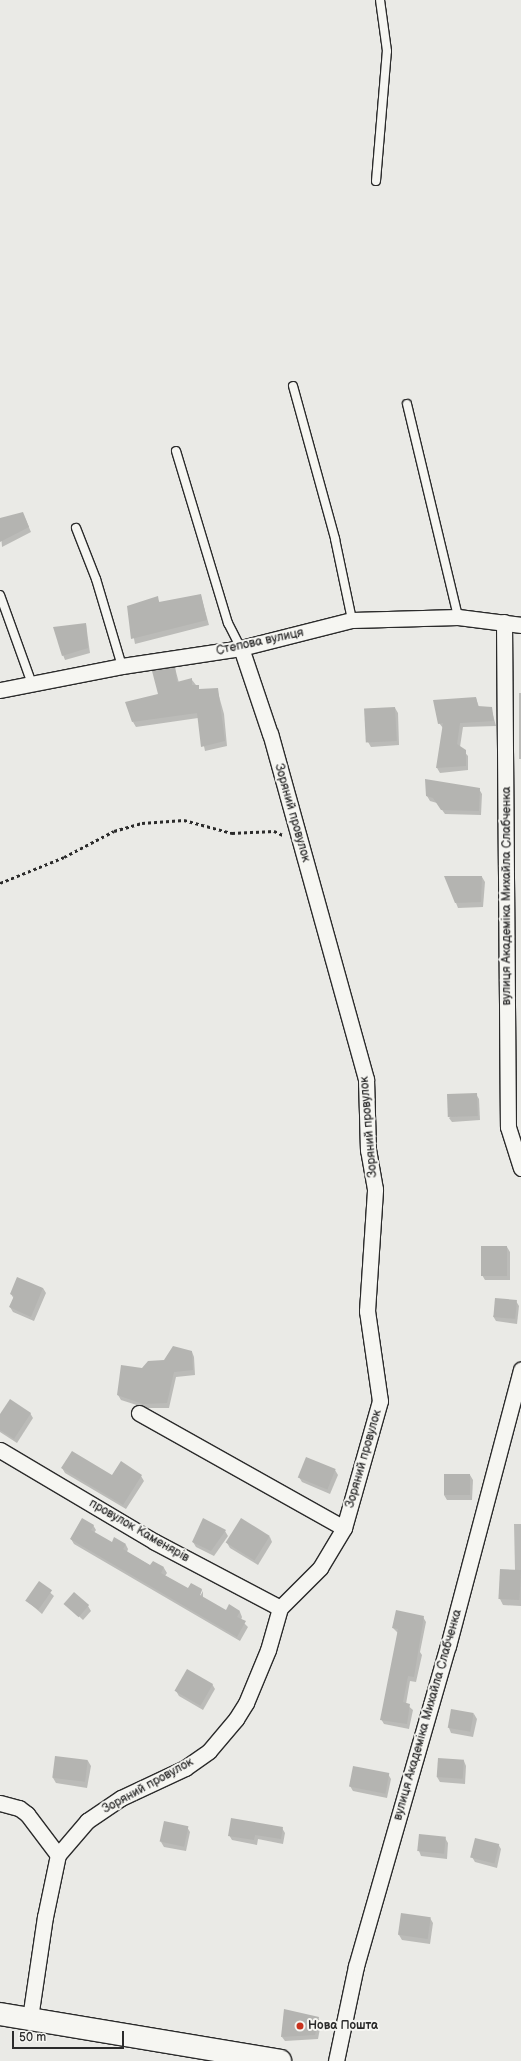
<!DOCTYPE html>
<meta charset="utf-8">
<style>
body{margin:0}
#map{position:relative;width:521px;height:2061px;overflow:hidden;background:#eaeae6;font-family:"Balsamiq Sans",sans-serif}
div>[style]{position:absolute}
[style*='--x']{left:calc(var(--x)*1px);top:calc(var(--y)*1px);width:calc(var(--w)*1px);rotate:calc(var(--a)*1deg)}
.shadow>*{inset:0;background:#0003;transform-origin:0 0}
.building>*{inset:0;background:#b4b4b1;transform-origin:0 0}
.path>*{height:2.5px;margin-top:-1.25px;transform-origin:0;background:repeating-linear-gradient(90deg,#2b2b2b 0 3px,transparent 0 6px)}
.roads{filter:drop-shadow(1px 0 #2b2b2b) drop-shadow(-1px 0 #2b2b2b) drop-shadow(0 1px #2b2b2b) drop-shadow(0 -1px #2b2b2b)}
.lane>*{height:8px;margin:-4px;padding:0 4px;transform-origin:4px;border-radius:4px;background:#f6f6f2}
.street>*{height:15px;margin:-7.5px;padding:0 7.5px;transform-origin:7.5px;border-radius:7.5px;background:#f6f6f2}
.secondary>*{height:22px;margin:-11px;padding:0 11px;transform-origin:11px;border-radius:11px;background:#f6f6f2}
.dots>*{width:11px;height:11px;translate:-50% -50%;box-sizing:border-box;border:2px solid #f6f6f2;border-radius:50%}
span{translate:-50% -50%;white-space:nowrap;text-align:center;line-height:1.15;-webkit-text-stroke:4px #f6f6f2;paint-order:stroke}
.street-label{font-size:12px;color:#2b2b2b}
.poi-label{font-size:12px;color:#2b2b2b;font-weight:700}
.left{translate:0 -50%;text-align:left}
.scale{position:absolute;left:12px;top:2031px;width:112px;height:18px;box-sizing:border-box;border:2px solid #2b2b2b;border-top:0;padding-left:5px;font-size:12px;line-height:14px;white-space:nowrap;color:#2b2b2b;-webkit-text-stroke:3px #f6f6f2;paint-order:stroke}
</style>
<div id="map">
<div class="shadow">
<i style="clip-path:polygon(25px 518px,31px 532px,2px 547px,0 519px)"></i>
<i style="clip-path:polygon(201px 596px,209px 625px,135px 644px,128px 607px,157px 598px,160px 603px)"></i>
<i style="clip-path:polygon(86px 624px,90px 653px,65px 660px,63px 655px)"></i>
<i style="clip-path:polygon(175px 668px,179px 683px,192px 680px,200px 690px,217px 689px,224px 714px,227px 746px,205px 751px,198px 718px,136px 727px,133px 722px,159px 694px)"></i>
<i style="left:519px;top:693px;width:2px;height:66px"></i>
<i style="clip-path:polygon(476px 698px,479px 707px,491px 708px,496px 726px,463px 727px,460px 747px,468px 756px,468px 770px,440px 773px,437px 768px,443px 728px,439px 723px)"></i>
<i style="clip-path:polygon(395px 708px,398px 713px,399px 745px,371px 747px,368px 742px)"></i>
<i style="clip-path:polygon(479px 789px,482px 794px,481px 815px,445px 814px,437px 803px,430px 801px,427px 796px)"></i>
<i style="clip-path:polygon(482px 877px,485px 882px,483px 907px,458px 908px,456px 903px)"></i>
<i style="clip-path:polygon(476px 1094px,479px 1099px,480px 1120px,452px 1122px,449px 1118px)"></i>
<i style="clip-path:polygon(507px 1247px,510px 1252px,510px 1280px,485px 1280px,482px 1275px)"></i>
<i style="clip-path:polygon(43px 1288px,46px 1293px,34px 1321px,13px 1312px,10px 1307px,14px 1299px,11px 1294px)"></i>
<i style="clip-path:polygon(516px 1301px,519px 1306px,517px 1324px,496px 1321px,493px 1316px)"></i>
<i style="clip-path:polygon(192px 1352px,194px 1357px,195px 1375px,176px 1377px,169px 1408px,146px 1408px,121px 1400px,118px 1395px,142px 1369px)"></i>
<i style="clip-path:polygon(30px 1413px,33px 1418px,17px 1443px,0 1432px,0 1415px)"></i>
<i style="clip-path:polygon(62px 1468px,112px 1477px,141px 1476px,144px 1481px,126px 1509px,65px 1473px)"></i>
<i style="clip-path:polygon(335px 1470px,338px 1475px,330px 1494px,302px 1482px,299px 1477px)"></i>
<i style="clip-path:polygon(445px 1475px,470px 1475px,473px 1480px,472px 1500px,447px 1500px,444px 1495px)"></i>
<i style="clip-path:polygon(514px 1524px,521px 1524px,521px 1606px,503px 1605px,500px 1599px,515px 1570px)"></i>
<i style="clip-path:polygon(93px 1525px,96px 1530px,94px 1533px,112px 1543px,126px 1545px,128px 1549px,127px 1552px,151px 1566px,153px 1562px,164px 1568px,167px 1573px,165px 1576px,188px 1589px,191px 1584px,202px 1590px,198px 1600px,203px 1591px,203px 1598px,226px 1611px,229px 1606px,240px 1612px,242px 1617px,241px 1620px,248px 1627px,240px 1641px,74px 1544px,71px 1539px)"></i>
<i style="clip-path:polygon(225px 1531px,228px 1536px,214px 1556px,196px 1547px,193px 1542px)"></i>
<i style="clip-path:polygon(270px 1537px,272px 1542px,258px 1565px,230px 1548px,227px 1543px)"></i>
<i style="clip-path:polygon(39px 1583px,54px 1596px,42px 1614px,27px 1601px)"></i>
<i style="clip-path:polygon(66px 1604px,88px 1606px,91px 1611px,83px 1620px)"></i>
<i style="clip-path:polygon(423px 1617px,426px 1622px,420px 1652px,422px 1655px,416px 1682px,410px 1681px,406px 1704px,413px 1710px,409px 1729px,384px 1724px,381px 1719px,398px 1633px,393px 1628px)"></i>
<i style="clip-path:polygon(212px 1684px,215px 1689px,203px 1710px,179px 1696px,176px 1691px)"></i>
<i style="clip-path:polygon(474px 1714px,477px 1719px,473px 1737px,451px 1733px,449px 1728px)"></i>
<i style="clip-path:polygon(56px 1757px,88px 1761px,91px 1766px,87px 1788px,56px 1783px,53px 1778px)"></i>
<i style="clip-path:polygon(439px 1759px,464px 1761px,466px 1766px,465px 1784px,440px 1782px,437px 1777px)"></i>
<i style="clip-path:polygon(388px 1774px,391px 1779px,387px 1798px,353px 1791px,350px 1786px)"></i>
<i style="clip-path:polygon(187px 1827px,190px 1832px,186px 1851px,164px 1847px,161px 1842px)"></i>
<i style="clip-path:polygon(282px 1828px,285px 1833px,283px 1844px,258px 1839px,257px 1845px,232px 1840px,229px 1835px)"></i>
<i style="clip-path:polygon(420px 1835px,445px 1838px,448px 1843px,447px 1859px,421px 1856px,419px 1851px)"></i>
<i style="clip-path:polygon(498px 1844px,501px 1849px,497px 1868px,475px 1862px,472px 1857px)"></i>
<i style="clip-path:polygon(430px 1918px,433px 1923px,430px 1944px,402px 1940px,399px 1935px)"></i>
<i style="clip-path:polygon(318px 2018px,321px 2023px,318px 2039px,285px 2041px,282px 2037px)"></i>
</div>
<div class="building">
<i style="clip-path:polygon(23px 512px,29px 527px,0 542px,0 518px)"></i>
<i style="clip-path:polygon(201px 594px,207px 620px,131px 639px,127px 606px,158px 596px,159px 602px)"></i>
<i style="clip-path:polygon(86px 623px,88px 648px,62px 656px,53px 627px)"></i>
<i style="clip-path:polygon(175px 667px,177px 682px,192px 678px,192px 685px,199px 685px,199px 689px,218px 688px,225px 741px,201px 747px,197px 713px,132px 722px,125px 702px,158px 694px,152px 671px)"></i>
<i style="clip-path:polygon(476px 697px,478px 706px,492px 707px,494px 721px,460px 723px,457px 744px,466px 750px,466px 766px,436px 768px,443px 723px,438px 724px,433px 700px)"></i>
<i style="left:395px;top:707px;width:34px;height:31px;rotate:87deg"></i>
<i style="clip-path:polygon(425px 779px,480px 788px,479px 811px,441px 810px,433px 798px,426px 796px)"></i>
<i style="clip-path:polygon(444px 876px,482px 876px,481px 902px,455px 903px)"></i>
<i style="left:477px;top:1093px;width:23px;height:30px;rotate:88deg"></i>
<i style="left:481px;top:1246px;width:26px;height:30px"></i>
<i style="clip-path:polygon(17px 1277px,43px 1288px,31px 1317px,9px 1307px,14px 1296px,10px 1294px)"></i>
<i style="left:495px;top:1298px;width:22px;height:19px;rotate:5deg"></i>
<i style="clip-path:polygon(173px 1346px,192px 1351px,193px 1370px,174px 1372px,167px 1403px,143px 1404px,117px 1395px,121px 1365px,142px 1368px,148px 1361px,164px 1360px)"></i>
<i style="clip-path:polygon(10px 1399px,31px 1413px,14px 1439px,0 1430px,0 1414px)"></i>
<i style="clip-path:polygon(72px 1451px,112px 1475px,121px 1461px,142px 1475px,123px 1505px,61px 1468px)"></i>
<i style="left:306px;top:1457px;width:32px;height:22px;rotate:22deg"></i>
<i style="left:444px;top:1474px;width:26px;height:21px"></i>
<i style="clip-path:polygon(82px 1518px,94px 1525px,91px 1530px,112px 1542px,114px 1537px,126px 1544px,123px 1549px,150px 1565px,153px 1561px,164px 1567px,161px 1573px,188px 1588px,191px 1583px,202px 1589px,200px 1595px,226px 1610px,229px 1604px,240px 1611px,237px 1617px,246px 1621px,237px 1637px,70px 1539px)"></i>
<i style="clip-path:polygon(203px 1518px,226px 1530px,211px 1551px,192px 1542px)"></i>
<i style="left:241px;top:1518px;width:34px;height:29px;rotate:32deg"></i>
<i style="left:500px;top:1569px;width:21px;height:30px;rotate:3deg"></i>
<i style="left:39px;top:1581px;width:16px;height:24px;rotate:35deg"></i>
<i style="left:74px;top:1592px;width:20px;height:16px;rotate:41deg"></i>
<i style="clip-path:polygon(396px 1610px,424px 1616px,414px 1677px,408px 1676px,403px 1702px,410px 1704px,407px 1724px,380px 1720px,398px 1629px,392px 1628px)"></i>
<i style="left:187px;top:1669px;width:30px;height:25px;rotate:30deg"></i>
<i style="left:451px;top:1709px;width:23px;height:19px;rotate:10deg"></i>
<i style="left:55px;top:1756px;width:33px;height:22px;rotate:7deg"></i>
<i style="left:438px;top:1758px;width:26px;height:19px;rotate:4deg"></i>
<i style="left:353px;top:1766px;width:37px;height:21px;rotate:11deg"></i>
<i style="clip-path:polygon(231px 1818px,283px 1827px,281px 1839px,255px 1835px,254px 1840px,228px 1836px)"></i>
<i style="left:164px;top:1821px;width:25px;height:21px;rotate:12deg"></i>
<i style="left:419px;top:1834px;width:27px;height:17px;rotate:6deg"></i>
<i style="left:475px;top:1838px;width:25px;height:20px;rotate:14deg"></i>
<i style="left:401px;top:1913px;width:30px;height:22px;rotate:8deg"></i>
<i style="clip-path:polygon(284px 2009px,319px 2017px,315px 2035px,281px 2037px)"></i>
</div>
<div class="path">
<i style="--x:0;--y:883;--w:69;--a:-22.1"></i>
<i style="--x:64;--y:857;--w:56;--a:-27.5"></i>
<i style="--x:114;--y:831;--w:29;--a:-16"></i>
<i style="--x:142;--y:823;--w:42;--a:-4.1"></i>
<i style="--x:184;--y:820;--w:50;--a:15.2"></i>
<i style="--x:232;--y:833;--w:42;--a:-2.7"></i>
<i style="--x:274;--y:831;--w:10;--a:24"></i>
</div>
<div class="roads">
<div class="lane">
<i style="--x:376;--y:181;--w:130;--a:-85.2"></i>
<i style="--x:387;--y:51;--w:51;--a:-97.8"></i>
<i style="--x:293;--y:386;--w:159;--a:74.6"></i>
<i style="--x:335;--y:539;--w:83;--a:78.1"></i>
<i style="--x:407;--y:404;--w:219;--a:76.5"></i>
<i style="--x:176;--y:451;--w:180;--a:73.2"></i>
<i style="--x:228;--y:623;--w:28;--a:63"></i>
<i style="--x:76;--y:528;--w:55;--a:68.6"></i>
<i style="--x:96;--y:579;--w:91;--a:73.4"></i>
<i style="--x:0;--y:595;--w:95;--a:70.2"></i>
</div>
<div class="street">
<i style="--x:504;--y:622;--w:505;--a:89.55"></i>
<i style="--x:508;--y:1127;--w:43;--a:72.4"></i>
<i style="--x:0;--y:690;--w:124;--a:-11.1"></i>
<i style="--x:122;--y:666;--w:120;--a:-8.6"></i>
<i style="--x:241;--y:648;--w:114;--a:-14.2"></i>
<i style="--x:352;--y:620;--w:106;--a:-1.6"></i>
<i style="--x:458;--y:617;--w:64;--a:7.2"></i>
<i style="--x:139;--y:1413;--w:235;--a:29.3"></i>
<i style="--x:0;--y:1450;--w:180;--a:30.7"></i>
<i style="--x:155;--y:1542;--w:141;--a:27.8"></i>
<i style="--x:0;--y:1803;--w:20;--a:15"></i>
<i style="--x:19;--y:1808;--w:10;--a:37"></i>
<i style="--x:27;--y:1814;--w:51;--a:52.9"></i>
<i style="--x:30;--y:2018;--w:102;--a:-81.6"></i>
<i style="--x:45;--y:1917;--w:63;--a:-78.2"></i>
<i style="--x:58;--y:1855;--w:45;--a:-49.5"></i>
<i style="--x:87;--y:1821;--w:41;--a:-34.1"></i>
<i style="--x:121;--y:1798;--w:71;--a:-25.1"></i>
<i style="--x:185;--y:1768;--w:29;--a:-35"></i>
<i style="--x:209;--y:1751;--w:42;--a:-49.8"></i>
<i style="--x:236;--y:1719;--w:19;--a:-58"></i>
<i style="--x:246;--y:1703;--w:57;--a:-67.5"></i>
<i style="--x:268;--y:1650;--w:44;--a:-74.1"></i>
<i style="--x:280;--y:1608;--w:57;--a:-45"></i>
<i style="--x:320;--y:1568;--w:47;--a:-59"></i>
<i style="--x:344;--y:1528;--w:132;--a:-74.2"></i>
<i style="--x:380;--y:1401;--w:91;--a:-98.2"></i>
<i style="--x:367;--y:1311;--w:122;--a:-86.2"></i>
<i style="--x:375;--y:1189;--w:40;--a:-100"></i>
<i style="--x:368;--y:1150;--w:71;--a:-91.6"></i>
<i style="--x:366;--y:1079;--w:358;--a:-105.5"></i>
<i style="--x:270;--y:734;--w:91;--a:-108.6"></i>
<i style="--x:336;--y:2061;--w:97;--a:-78.1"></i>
<i style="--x:356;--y:1966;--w:333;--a:-74"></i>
<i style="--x:448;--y:1646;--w:286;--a:-75.2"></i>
</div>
<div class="secondary">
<i style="--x:0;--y:2014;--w:284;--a:9.5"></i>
</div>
</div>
<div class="dots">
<i style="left:300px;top:2026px;background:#c8321e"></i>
</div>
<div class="street-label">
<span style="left:260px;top:642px;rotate:-12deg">Степова вулиця</span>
<span style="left:292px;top:813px;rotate:74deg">Зоряний провулок</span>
<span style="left:507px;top:896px;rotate:-90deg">вулиця Академіка Михайла Слабченка</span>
<span style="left:369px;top:1127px;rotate:-95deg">Зоряний провулок</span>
<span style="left:364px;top:1459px;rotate:-74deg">Зоряний провулок</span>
<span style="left:139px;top:1531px;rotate:30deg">провулок Каменярів</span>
<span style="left:428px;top:1715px;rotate:-74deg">вулиця Академіка Михайла Слабченка</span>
<span style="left:148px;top:1786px;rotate:-29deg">Зоряний провулок</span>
</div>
<div class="poi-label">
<span class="left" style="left:308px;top:2026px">Нова Пошта</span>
</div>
<div class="scale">50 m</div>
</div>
